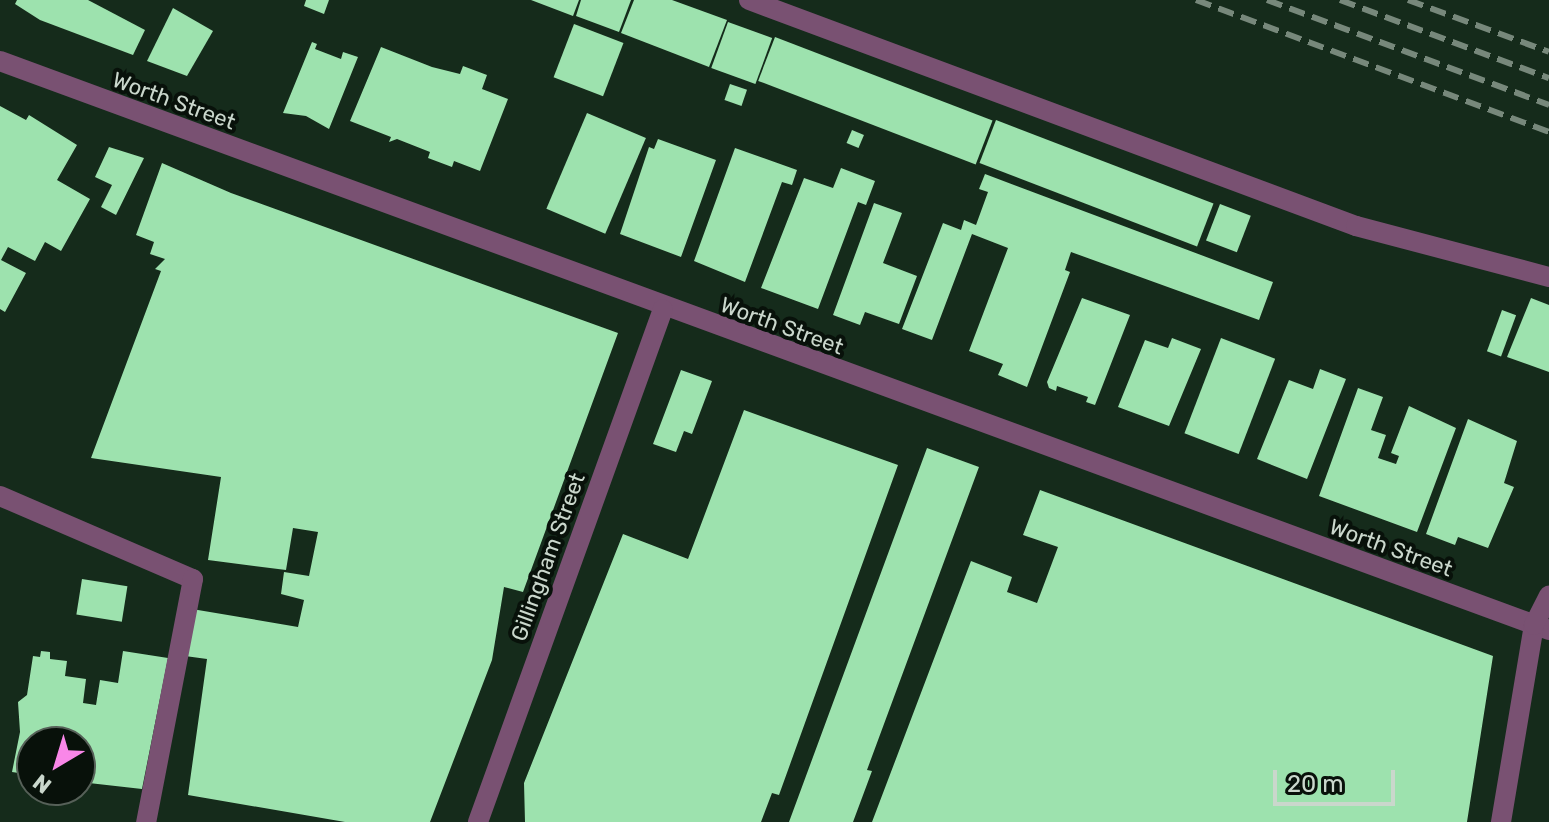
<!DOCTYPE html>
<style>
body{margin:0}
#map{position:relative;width:1549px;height:822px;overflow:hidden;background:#152b1b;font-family:Rubik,sans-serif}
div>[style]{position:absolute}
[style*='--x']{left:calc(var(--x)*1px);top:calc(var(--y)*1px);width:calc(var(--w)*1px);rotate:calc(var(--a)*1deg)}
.building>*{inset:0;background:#9de2ae;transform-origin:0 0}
.lane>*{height:20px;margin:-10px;padding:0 10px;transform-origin:10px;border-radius:10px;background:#795172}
.street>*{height:20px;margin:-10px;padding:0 10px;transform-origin:10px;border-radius:10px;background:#795172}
.rail>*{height:6px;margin-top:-3px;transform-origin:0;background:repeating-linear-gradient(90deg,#77887b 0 16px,transparent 0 24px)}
span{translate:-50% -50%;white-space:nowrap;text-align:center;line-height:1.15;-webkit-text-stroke:8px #08110a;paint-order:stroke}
.street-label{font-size:22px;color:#cad7cc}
.north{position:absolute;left:16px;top:726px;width:80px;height:80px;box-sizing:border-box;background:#08110a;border:2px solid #566058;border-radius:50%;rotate:218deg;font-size:22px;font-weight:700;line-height:32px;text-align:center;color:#cad7cc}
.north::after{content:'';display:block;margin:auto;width:28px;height:36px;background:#f987e8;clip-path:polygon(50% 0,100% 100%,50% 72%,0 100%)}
.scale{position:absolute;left:1273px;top:770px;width:122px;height:36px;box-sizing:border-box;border:4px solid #cad7cc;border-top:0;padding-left:10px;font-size:24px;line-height:28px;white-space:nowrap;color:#cad7cc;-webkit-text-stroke:6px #08110a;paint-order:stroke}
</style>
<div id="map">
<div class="building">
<i style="clip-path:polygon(17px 0,88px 0,145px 30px,133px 55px,40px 20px,15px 4px)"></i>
<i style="clip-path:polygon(306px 0,329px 0,324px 14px,304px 6px)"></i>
<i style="clip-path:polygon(531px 0,579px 0,573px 16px)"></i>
<i style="clip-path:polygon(581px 0,631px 0,619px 32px,576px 16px)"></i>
<i style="clip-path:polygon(634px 0,672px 0,727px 20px,709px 67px,621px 33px)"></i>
<i style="clip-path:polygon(173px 8px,213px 31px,187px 76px,147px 61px)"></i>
<i style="left:728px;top:22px;width:47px;height:49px;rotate:20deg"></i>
<i style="left:574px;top:24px;width:53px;height:57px;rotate:21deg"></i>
<i style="left:775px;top:37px;width:233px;height:47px;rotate:21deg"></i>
<i style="clip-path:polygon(312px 42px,317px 44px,315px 49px,341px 59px,343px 52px,358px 57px,329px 129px,306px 116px,283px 113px)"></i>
<i style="clip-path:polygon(381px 47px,432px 67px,460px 74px,463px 66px,487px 75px,482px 89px,508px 99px,480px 171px,454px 161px,452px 167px,428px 158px,430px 152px,397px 139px,389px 142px,391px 137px,350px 121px)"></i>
<i style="left:730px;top:84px;width:18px;height:17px;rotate:19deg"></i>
<i style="clip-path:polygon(0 106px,26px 120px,29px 115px,77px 145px,57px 180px,90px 199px,61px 251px,45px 242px,35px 261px,8px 247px,1px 260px,26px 273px,5px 312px,0 309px)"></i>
<i style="left:587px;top:113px;width:64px;height:104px;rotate:23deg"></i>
<i style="left:996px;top:120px;width:233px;height:46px;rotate:21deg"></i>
<i style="left:852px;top:130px;width:13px;height:14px;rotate:23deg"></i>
<i style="clip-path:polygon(658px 139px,716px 160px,681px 257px,620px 234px,649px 147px,654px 149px)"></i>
<i style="clip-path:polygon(109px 147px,144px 158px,116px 215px,101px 207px,112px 185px,95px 177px)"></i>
<i style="clip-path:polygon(735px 148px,797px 170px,792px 185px,782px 182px,745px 282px,694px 261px)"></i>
<i style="clip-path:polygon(162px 163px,231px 193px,618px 333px,523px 592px,504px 587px,492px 660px,430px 822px,345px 822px,188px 795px,207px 659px,185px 656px,192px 609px,298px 627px,304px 600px,281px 594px,284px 572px,309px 576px,318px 532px,293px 528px,286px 570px,208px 560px,221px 477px,91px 458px,161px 271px,155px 269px,165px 259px,150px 254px,154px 242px,136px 235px)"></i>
<i style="clip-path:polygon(841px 168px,875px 181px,866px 205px,858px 202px,818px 309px,761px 288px,804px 178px,833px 188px)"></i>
<i style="clip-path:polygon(985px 174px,1273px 282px,1259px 320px,1071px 252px,1065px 270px,1070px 272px,1027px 387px,998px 375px,1003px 364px,969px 351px,1008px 248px,972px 234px,932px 340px,902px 329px,943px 223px,961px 230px,964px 220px,976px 225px,988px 192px,979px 189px)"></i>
<i style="clip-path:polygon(874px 203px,902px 213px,883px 263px,917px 276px,899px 324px,865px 312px,860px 325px,833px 315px)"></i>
<i style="left:1220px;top:204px;width:33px;height:39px;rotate:21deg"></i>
<i style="clip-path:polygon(1082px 298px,1130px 315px,1095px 405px,1086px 402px,1088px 397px,1057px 386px,1056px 391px,1049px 388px,1047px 382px)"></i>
<i style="clip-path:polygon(1531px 298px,1549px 305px,1549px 372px,1507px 357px)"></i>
<i style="left:1502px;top:310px;width:15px;height:44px;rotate:20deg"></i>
<i style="clip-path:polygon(1172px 338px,1201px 349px,1169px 426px,1118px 407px,1145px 340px,1168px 348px)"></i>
<i style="left:1221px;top:338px;width:58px;height:102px;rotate:21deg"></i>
<i style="clip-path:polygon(1320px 369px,1346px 379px,1307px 479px,1257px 459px,1289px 380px,1313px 389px)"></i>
<i style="clip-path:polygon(681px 370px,712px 381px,692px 434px,684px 431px,676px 452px,653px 444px)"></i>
<i style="clip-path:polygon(1358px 388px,1383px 397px,1371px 430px,1386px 435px,1378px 458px,1396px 464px,1399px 456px,1391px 453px,1409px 406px,1456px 428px,1417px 532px,1319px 496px)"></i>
<i style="clip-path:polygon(744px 410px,898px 465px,779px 795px,772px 793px,761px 822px,525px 822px,524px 783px,623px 534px,688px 559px)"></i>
<i style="clip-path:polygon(1468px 419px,1517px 441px,1504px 483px,1514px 487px,1488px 548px,1458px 537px,1455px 545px,1426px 534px)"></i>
<i style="clip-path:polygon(927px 448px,979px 467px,867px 770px,872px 771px,853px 822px,789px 822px)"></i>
<i style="clip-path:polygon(1040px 490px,1493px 656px,1467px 822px,872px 822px,971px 561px,1012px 577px,1007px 592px,1037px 603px,1058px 547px,1023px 535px)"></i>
<i style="left:82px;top:579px;width:46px;height:36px;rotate:9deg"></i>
<i style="clip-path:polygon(41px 651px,50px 652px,50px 659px,67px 661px,65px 676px,86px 679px,83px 703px,96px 705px,100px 680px,118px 683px,123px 651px,168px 658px,142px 789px,80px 782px,80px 742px,32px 742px,32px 775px,12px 772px,20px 732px,18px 702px,27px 695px,33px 656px,40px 657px)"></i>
</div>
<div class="lane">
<i style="--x:749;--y:0;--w:648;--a:20.42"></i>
<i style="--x:1356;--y:226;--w:200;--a:14.8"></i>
<i style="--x:0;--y:496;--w:210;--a:23.3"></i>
<i style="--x:193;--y:579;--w:248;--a:100.9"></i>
</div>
<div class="street">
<i style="--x:0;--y:61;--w:1650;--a:20.17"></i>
<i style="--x:478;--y:822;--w:545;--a:-70.17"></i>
<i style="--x:1501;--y:822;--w:200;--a:-80.5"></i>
<i style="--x:1534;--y:625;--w:33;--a:-63"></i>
</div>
<div class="rail">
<i style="--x:1196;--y:0;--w:377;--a:20.5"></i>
<i style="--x:1267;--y:0;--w:301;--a:20.4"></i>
<i style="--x:1340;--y:0;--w:223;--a:20.5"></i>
<i style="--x:1408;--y:0;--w:150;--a:20.2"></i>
</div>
<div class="street-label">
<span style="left:174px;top:101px;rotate:20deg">Worth Street</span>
<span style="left:782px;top:326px;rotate:20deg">Worth Street</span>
<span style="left:1391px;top:548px;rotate:20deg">Worth Street</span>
<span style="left:548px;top:557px;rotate:-70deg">Gillingham Street</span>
</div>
<div class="north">N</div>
<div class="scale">20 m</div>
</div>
